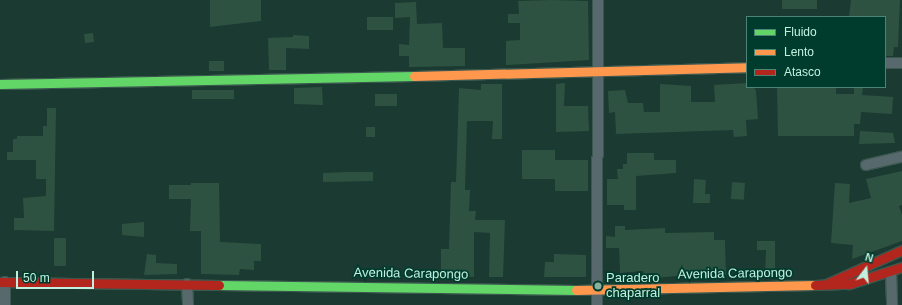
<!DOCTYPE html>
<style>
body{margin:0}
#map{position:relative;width:902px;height:305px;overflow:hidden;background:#1b3a31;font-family:Helvetica,sans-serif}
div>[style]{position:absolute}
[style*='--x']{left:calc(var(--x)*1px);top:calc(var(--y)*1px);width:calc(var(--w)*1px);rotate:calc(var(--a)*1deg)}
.building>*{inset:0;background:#2e5241;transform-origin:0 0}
.roads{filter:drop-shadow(1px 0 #3b584f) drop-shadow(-1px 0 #3b584f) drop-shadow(0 1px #3b584f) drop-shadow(0 -1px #3b584f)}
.street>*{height:10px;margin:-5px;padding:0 5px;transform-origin:5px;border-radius:5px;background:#57696c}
.fast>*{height:9px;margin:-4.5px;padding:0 4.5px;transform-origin:4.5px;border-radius:4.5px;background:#63d668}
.slow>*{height:9px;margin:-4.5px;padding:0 4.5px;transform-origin:4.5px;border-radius:4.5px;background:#ff974d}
.jam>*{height:9px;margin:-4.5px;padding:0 4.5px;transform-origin:4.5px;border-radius:4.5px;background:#b3261e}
.dots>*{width:11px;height:11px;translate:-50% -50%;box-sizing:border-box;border:2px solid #003c2d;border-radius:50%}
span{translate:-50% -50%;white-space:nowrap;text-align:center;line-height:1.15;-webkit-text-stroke:3.5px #003c2d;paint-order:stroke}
.street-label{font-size:13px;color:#c1f0de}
.poi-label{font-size:13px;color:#c1f0de}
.left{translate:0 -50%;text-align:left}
.legend{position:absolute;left:746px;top:16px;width:140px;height:72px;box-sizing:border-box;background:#003c2d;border:1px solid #4d8474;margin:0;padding:5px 7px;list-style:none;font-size:12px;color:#c1f0de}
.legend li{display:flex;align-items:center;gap:8px;height:20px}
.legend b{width:20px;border:1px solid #4d8474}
.north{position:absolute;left:846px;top:249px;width:40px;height:40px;-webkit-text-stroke:3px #003c2d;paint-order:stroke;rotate:16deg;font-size:11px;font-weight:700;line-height:16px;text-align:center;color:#c1f0de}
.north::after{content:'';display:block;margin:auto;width:14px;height:18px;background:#c1f0de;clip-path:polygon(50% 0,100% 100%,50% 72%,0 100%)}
.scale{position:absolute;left:16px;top:271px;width:78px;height:18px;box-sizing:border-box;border:2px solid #c1f0de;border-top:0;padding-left:5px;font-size:12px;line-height:14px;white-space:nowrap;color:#c1f0de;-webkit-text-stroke:3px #003c2d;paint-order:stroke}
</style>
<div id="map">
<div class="building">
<i style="clip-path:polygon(210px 0,261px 0,261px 21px,210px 27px)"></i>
<i style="clip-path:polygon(551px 0,588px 1px,589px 60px,506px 65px,506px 41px,520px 40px,520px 23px,508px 23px,508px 14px,519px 14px,518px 1px)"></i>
<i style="left:782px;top:0;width:35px;height:9px"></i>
<i style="clip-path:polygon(851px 0,900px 0,898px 47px,894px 47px,893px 56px,885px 56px,885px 17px,849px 17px)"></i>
<i style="clip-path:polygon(416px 2px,417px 24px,442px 23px,443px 48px,465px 48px,465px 66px,409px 67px,409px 56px,399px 56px,399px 44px,409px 45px,410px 17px,395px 18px,395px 3px)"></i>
<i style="left:367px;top:17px;width:26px;height:13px"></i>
<i style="left:93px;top:33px;width:9px;height:9px;rotate:84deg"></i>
<i style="clip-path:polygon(293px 35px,309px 36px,309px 49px,286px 48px,286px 70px,269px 70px,268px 38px,293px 37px)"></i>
<i style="left:209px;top:61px;width:15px;height:10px"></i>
<i style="clip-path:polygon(565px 83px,564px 106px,588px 106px,589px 131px,556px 132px,556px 84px)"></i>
<i style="clip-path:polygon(747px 83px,747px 87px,754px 87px,756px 91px,758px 119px,746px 120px,747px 136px,734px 137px,733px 130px,616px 134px,615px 112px,609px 113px,608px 91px,625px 90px,628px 103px,643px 103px,644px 112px,660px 112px,660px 84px,691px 86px,691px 102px,715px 102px,714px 85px)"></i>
<i style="clip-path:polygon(481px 84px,502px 84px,502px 139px,492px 139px,493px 121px,467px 121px,465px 190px,470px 190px,469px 211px,476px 211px,475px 220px,505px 220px,503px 277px,489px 277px,490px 233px,474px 232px,474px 277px,441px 276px,441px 249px,449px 249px,451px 182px,456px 182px,459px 88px,481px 90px)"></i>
<i style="clip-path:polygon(322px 87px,323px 105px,294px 104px,294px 88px)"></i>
<i style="clip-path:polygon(777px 87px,836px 87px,836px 94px,854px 94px,854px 87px,863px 87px,862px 95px,893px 97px,892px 114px,861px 112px,860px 124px,854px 124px,854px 136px,778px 136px)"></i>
<i style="left:234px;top:90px;width:9px;height:42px;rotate:90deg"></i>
<i style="left:375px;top:94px;width:22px;height:12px"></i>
<i style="clip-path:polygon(47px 108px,56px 108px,54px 231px,14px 230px,14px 218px,24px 218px,23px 198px,46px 196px,46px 179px,36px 179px,36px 160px,7px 160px,7px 152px,13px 152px,13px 139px,17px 139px,17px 136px,43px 136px,43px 126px,47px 126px)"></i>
<i style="left:366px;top:127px;width:9px;height:10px"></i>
<i style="clip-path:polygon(860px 131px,893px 133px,895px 143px,859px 144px)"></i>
<i style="clip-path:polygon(522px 150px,555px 150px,555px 160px,588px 160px,588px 191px,555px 191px,555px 179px,522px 179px)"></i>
<i style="clip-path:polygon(627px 153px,654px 153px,654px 160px,676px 160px,676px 173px,636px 176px,636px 210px,624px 210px,624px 205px,607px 205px,607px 179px,618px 179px,617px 169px,623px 169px,623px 164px,627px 164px)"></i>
<i style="clip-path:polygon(902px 171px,902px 205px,899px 206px,902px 215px,902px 241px,852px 259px,853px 245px,831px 243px,835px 183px,850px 184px,849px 203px,871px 198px,866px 179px)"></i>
<i style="clip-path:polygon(348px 172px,373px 172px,373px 181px,323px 182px,323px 173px)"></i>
<i style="clip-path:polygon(694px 179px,706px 180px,705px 194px,710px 194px,710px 203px,693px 203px)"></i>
<i style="left:732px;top:182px;width:13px;height:17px;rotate:4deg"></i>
<i style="clip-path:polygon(191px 183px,219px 183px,220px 242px,261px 244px,261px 261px,254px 261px,254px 270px,240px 269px,239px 275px,201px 274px,201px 231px,190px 231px,191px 199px,169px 199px,169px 185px,191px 185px)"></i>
<i style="clip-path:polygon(144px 222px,144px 237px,122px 235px,122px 224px)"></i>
<i style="clip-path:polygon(615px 226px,625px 226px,625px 230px,665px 228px,665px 233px,714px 232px,714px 240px,725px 240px,726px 278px,699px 278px,699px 274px,644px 279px,643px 271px,620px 273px,619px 248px,606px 248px,606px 236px,615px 237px)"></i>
<i style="left:54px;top:238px;width:12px;height:28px"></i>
<i style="clip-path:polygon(757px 241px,775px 241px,775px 277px,765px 277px,766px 250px,757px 250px)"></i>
<i style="clip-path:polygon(147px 254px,156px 255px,156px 263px,177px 264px,177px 274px,144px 275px)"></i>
<i style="clip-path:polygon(554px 254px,586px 255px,586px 277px,544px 277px,545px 262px,554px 262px)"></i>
</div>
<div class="roads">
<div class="street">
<i style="--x:885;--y:63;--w:17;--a:0"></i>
<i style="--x:866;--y:165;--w:37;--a:-13"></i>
<i style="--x:891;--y:272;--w:33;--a:88"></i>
<i style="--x:5;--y:282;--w:23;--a:90"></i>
<i style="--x:187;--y:284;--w:21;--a:87"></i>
<i style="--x:597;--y:305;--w:305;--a:-89.8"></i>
</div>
<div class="fast">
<i style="--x:0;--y:84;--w:414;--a:-1.1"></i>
<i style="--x:219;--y:285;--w:357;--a:0.8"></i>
</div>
<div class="slow">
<i style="--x:414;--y:76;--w:333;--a:-1.5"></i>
<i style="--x:576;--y:290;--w:239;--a:-1.2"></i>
</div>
<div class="jam">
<i style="--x:0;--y:282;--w:219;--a:0.8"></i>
<i style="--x:826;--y:284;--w:83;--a:-24.1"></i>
<i style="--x:815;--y:285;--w:34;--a:-2"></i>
<i style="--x:849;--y:284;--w:56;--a:-17.8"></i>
</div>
</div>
<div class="dots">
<i style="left:598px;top:286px;background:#87b0a1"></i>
</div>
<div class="street-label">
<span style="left:411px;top:274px;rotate:1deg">Avenida Carapongo</span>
<span style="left:735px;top:274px;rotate:-1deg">Avenida Carapongo</span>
</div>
<div class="poi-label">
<span class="left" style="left:606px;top:286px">Paradero<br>chaparral</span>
</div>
<ul class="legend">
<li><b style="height:5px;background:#63d668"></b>Fluido</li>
<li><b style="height:5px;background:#ff974d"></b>Lento</li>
<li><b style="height:5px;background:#b3261e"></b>Atasco</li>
</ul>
<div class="north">N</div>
<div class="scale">50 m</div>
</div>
